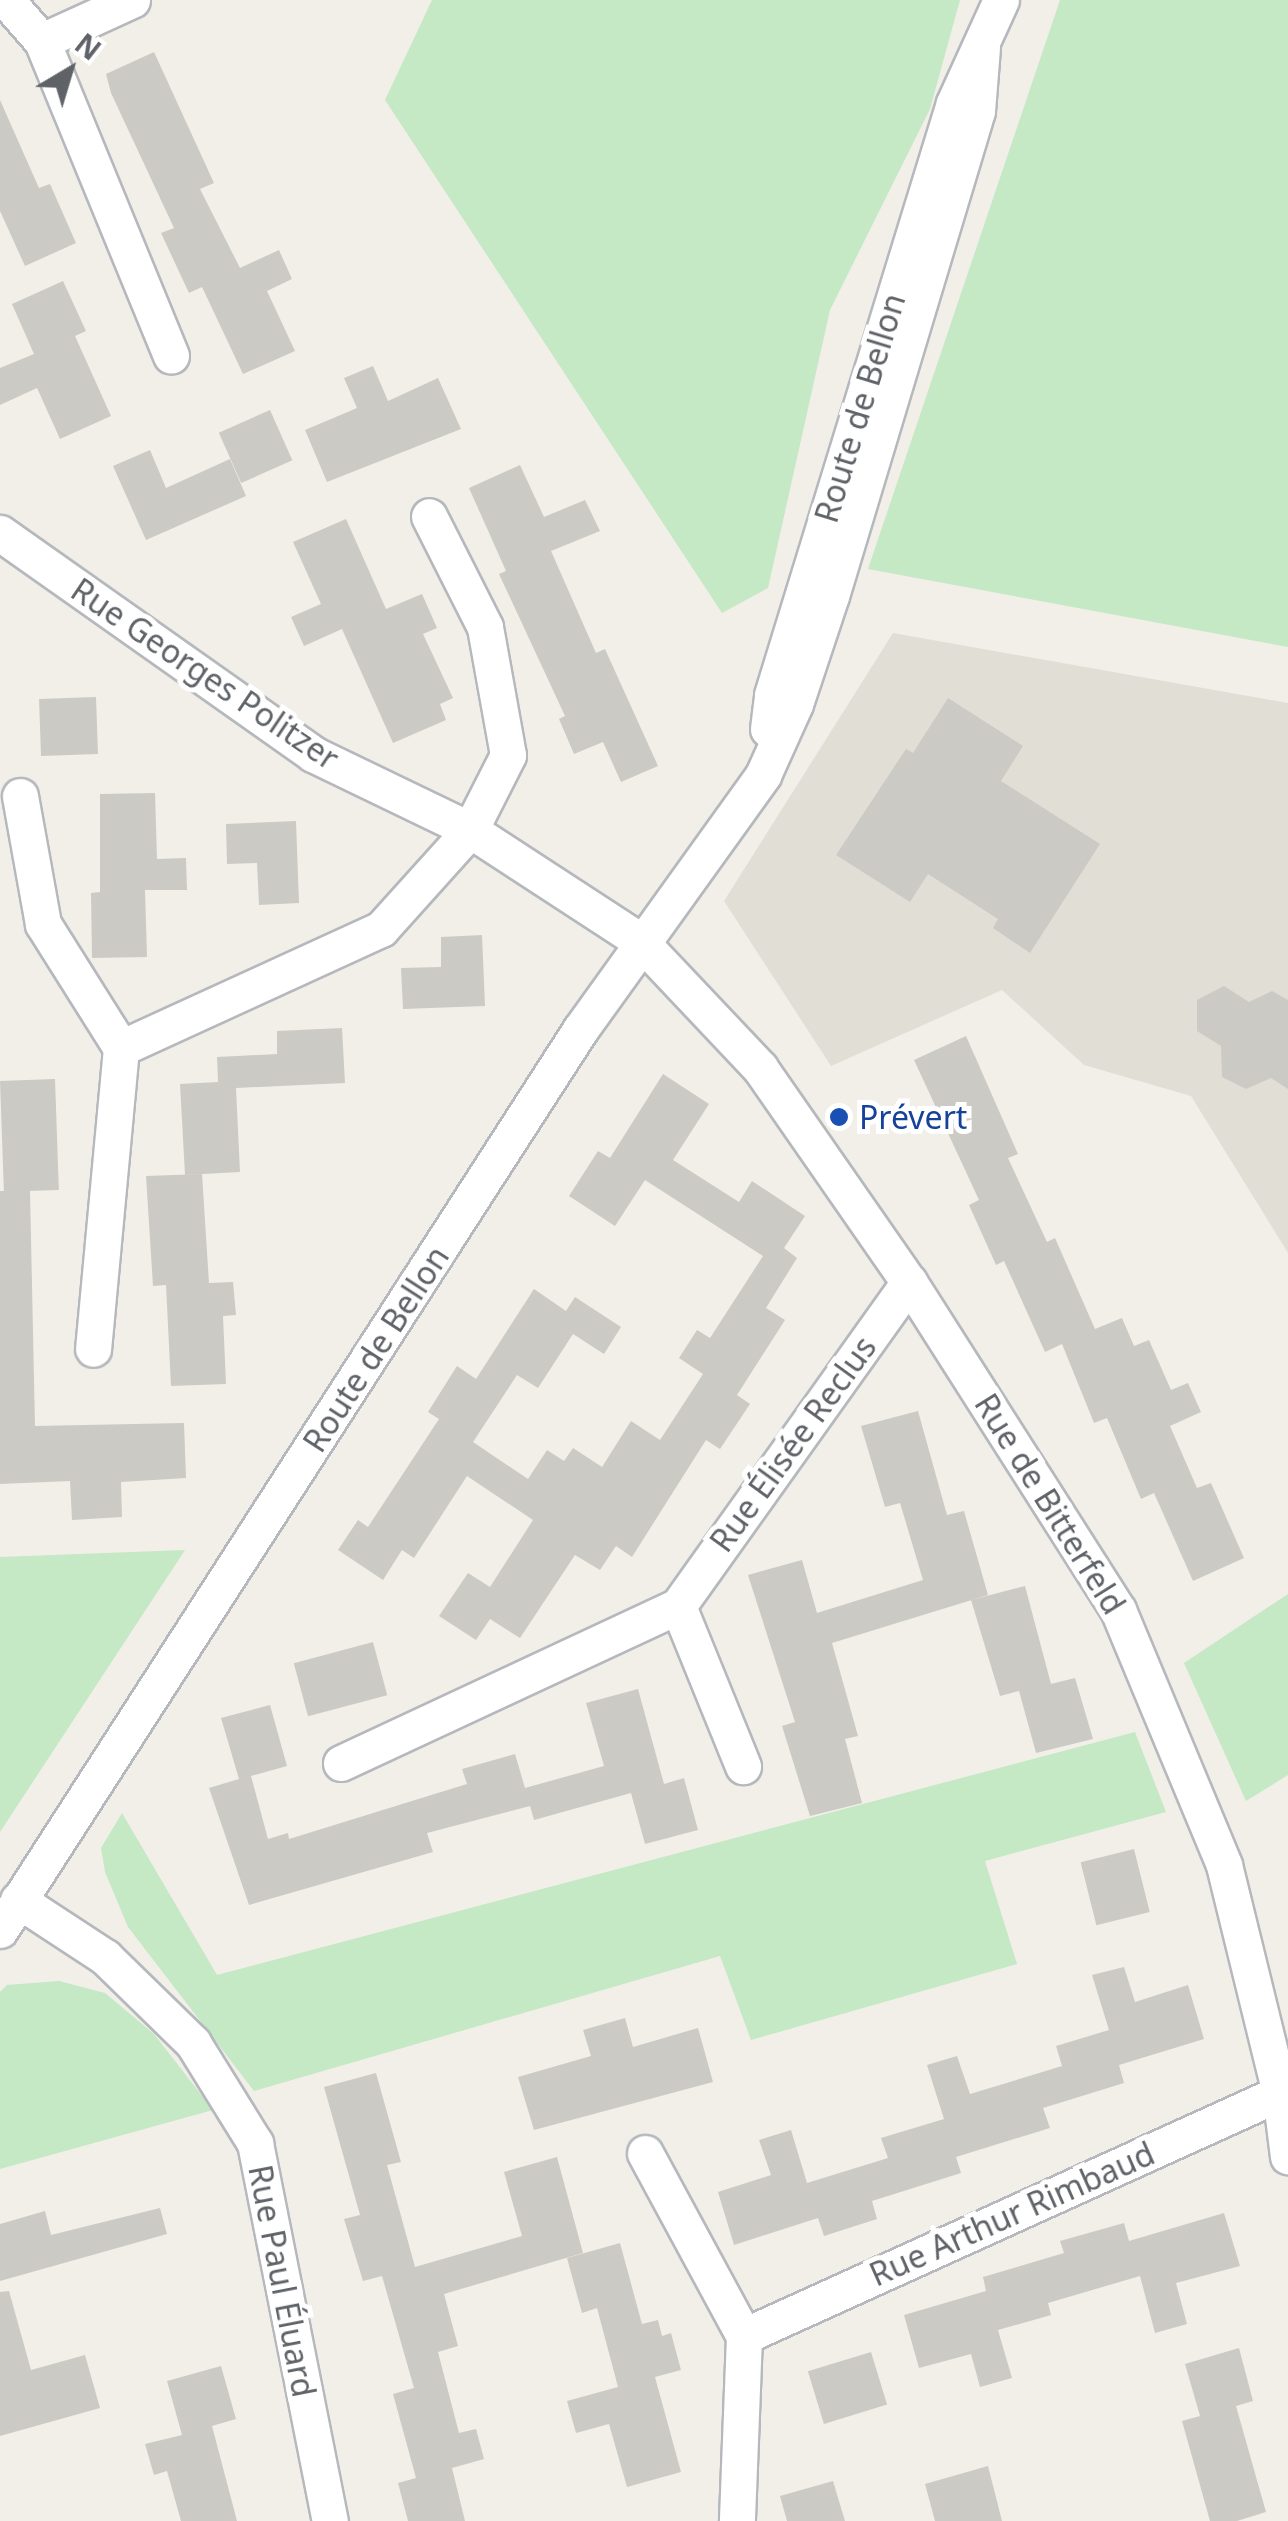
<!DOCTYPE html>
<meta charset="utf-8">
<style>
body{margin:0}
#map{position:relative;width:1288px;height:2521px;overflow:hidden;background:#f1efe8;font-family:"Noto Sans",sans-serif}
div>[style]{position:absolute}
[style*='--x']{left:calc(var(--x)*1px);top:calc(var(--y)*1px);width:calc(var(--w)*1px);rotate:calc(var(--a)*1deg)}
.education>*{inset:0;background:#e1ded6}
.green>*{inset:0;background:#c5e8c5}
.building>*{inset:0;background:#cccac5;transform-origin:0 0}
.roads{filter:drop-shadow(2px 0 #b5b8bc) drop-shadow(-2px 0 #b5b8bc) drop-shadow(0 2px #b5b8bc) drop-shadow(0 -2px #b5b8bc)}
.street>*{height:35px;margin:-17.5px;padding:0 17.5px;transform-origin:17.5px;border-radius:17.5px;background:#fff}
.dots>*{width:28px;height:28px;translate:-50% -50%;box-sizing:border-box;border:5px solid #fff;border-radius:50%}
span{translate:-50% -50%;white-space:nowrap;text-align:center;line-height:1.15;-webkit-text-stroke:10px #fff;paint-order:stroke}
.street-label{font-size:32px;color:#5f6368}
.transit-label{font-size:32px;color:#164399}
.left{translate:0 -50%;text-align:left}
.north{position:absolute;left:20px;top:20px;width:100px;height:100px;-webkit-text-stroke:8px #fff;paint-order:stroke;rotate:38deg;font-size:28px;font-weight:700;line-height:40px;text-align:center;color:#5f6368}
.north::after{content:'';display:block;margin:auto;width:35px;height:45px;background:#5f6368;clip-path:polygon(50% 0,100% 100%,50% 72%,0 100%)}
</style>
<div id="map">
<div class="education">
<i style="clip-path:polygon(893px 633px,1288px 703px,1288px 1253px,1191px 1096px,1084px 1065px,1002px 990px,831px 1066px,724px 901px)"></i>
</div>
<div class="green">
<i style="clip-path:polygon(432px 0,960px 0,930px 109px,830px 310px,768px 588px,722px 613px,385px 100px)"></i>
<i style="clip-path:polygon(1060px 0,1288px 0,1288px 647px,868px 569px)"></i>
<i style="clip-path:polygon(185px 1550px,0 1832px,0 1557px)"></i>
<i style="clip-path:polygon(1288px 1594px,1288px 1775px,1246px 1801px,1184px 1663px)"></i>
<i style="clip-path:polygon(1135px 1732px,1166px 1812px,985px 1861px,1017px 1964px,751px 2040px,720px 1956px,254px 2091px,128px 1927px,105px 1872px,101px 1848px,122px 1813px,217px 1975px)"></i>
<i style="clip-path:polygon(59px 1981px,105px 1993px,154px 2034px,213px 2110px,0 2169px,0 1992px,7px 1985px)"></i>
</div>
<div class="building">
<i style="clip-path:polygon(154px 52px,214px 183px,200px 189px,240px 268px,279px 250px,292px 279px,267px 291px,295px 351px,243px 374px,202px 287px,189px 293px,161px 233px,174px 228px,111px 93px,106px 74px)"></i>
<i style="clip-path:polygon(0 100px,39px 188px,50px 184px,76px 243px,25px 266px,0 211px)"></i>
<i style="clip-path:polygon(63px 281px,86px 331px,75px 336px,111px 416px,60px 439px,37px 388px,0 405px,0 368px,34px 354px,12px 304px)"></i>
<i style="clip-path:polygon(373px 366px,388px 401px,438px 378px,461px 429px,327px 482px,305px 430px,357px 408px,344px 378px)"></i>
<i style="left:270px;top:410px;width:55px;height:56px;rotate:66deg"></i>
<i style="clip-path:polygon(150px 450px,166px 488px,230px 459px,246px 496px,146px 540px,113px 466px)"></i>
<i style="clip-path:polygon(520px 465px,544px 517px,585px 500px,600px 531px,551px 551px,596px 653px,605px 649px,658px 766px,621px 782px,603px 742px,574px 754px,559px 719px,565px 716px,499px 574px,506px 571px,469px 488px)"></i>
<i style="clip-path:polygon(346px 519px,386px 609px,422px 594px,437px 628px,423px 634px,453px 698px,440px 704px,446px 720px,393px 743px,342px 629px,304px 646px,291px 617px,321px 604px,293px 542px)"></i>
<i style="left:96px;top:697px;width:57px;height:57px;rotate:88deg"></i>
<i style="clip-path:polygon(948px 698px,1023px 746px,1001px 781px,1100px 844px,1030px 953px,993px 928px,998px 919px,928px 874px,910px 902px,836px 855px,906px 749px,913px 753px)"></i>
<i style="clip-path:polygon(155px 793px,157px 859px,186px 858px,187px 890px,145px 890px,147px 957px,92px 958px,91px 893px,100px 892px,100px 794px)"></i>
<i style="clip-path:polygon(296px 821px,299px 903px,259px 905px,257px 863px,227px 864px,226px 824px)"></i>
<i style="clip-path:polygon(482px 935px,485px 1006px,403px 1009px,401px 968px,441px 967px,441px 937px)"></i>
<i style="clip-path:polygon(1224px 986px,1249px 1002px,1272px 991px,1288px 1000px,1288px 1089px,1271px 1078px,1246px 1089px,1222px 1077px,1221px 1046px,1197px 1031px,1197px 1000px)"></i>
<i style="clip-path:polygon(342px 1028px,345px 1083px,236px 1088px,240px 1172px,185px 1175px,180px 1084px,218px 1082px,217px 1057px,277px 1054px,277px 1031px)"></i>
<i style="clip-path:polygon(966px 1036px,1018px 1154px,1008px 1158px,1047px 1242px,1055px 1238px,1095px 1329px,1122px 1318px,1134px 1346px,1149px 1340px,1171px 1390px,1188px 1383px,1201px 1412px,1170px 1426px,1197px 1488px,1211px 1483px,1244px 1558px,1193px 1581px,1154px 1493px,1141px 1499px,1107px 1418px,1094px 1423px,1062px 1344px,1045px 1352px,1004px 1261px,996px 1265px,969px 1205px,979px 1200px,914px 1060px)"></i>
<i style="clip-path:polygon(663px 1074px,709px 1104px,673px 1160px,739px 1202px,752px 1181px,805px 1216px,784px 1248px,797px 1258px,766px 1308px,785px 1320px,737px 1395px,750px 1404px,720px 1449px,706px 1440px,632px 1557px,616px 1546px,600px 1570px,575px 1555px,520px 1638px,490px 1619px,476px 1640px,439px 1616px,468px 1573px,490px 1587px,533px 1520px,467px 1476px,414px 1558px,402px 1550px,383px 1580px,338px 1550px,358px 1520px,368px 1527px,439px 1419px,428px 1412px,457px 1366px,476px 1379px,534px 1289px,566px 1311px,575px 1297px,621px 1327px,604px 1354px,573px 1334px,538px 1388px,517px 1375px,473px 1442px,528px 1479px,547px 1450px,564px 1461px,573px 1448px,602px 1467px,631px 1421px,660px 1440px,703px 1374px,679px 1358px,697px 1330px,710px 1338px,763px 1256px,645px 1180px,615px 1226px,569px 1196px,598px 1151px,610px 1158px)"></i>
<i style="left:55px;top:1079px;width:111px;height:55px;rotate:88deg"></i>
<i style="clip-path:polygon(202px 1174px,209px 1283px,233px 1282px,236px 1315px,223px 1316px,226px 1384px,171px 1386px,166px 1285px,153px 1286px,146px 1176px)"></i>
<i style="clip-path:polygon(0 1191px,30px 1191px,35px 1426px,184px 1423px,186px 1478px,121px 1482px,122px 1517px,72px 1520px,70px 1481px,0 1484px)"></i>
<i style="clip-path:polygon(918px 1411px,947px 1515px,964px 1511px,988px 1595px,832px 1643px,858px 1736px,845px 1739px,862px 1803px,810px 1816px,782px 1726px,795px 1722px,748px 1575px,802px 1560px,817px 1613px,923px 1580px,900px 1503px,885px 1507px,861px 1426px)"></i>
<i style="clip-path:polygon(1025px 1586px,1051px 1684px,1075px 1678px,1093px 1739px,1036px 1753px,1019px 1691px,1000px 1696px,971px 1600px)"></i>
<i style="left:373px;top:1642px;width:55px;height:82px;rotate:75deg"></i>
<i style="clip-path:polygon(638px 1689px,664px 1784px,684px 1778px,698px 1830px,645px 1844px,631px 1793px,534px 1820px,530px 1806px,427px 1833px,433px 1852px,249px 1905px,209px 1788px,249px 1776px,239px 1779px,221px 1718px,270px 1705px,287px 1766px,251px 1776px,268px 1839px,288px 1833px,289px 1839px,467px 1784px,462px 1769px,515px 1754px,525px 1788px,604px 1766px,586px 1703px)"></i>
<i style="left:1134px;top:1849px;width:65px;height:55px;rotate:76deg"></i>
<i style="clip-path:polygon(1124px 1967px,1135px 2002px,1188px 1985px,1204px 2039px,1119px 2065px,1124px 2083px,1043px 2108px,1050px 2128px,956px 2157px,961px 2173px,872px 2201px,877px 2219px,824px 2236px,818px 2218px,734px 2245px,718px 2192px,771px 2175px,759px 2140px,791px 2130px,807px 2183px,888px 2158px,881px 2138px,944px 2119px,927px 2065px,957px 2056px,970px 2094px,1062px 2066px,1056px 2046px,1109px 2030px,1092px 1975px)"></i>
<i style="clip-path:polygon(625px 2018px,633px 2047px,698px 2028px,713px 2082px,534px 2130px,518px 2077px,591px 2056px,583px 2030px)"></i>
<i style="clip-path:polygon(376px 2073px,401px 2162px,387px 2165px,415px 2267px,522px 2236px,504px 2172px,557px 2157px,583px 2253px,444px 2294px,458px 2346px,438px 2352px,459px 2433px,476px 2429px,484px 2459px,452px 2468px,465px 2521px,408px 2521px,398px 2483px,416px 2478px,393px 2394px,414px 2388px,382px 2276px,363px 2281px,344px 2219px,360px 2215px,324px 2087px)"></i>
<i style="clip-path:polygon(160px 2208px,167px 2234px,0 2281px,0 2224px,45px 2211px,51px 2235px)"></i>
<i style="clip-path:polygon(1224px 2213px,1240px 2266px,1176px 2283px,1187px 2324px,1155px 2333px,1140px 2276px,1048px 2303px,1051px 2315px,998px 2330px,1012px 2378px,980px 2387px,971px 2354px,919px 2368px,904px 2315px,986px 2291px,983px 2277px,1064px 2253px,1060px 2241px,1124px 2223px,1129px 2241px)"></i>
<i style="clip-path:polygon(620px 2243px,642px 2324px,658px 2320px,662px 2336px,671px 2333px,681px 2370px,655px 2377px,681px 2472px,627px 2487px,609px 2424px,576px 2433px,567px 2401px,618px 2387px,597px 2308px,582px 2313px,567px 2258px)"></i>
<i style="clip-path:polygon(9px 2291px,31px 2370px,85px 2355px,100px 2408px,0 2436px,0 2292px)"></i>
<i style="clip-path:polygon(1239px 2348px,1253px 2401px,1236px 2406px,1266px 2512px,1237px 2521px,1210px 2521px,1182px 2421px,1200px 2416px,1185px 2364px)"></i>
<i style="left:871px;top:2352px;width:55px;height:66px;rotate:73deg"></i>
<i style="clip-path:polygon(221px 2366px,236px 2419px,212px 2426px,237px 2521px,181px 2521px,167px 2471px,154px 2475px,145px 2444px,182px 2435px,167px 2381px)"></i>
<i style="clip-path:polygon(988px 2466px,1002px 2521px,935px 2521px,925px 2484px)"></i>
<i style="clip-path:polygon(833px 2481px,845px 2521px,787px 2521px,780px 2496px)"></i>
</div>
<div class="roads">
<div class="street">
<i style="--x:6;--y:0;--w:55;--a:48.7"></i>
<i style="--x:42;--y:41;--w:340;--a:67.7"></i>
<i style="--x:42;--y:41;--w:99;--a:-24.5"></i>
<i style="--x:0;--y:533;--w:383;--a:35.2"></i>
<i style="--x:313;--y:754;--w:174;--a:25.8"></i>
<i style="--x:470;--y:830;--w:203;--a:33.1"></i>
<i style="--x:640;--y:941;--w:175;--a:46.6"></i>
<i style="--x:760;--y:1068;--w:261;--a:55.2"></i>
<i style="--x:909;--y:1282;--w:389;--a:57.5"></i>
<i style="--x:1118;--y:1610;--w:276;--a:67.4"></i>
<i style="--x:1224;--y:1865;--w:235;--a:76.2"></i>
<i style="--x:1280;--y:2093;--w:64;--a:82.8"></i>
<i style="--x:768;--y:729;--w:34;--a:-83"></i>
<i style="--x:772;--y:695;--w:619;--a:-72.91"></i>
<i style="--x:954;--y:103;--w:113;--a:-65.5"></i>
<i style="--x:20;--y:796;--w:130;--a:79.8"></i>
<i style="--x:43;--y:924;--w:146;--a:57.8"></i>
<i style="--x:121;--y:1048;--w:302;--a:95.3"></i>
<i style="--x:121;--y:1048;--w:286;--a:-24.6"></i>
<i style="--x:381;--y:929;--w:133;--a:-48"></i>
<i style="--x:470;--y:830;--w:84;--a:-63.1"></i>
<i style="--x:508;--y:755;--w:130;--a:-100.2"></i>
<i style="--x:485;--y:627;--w:124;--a:-116.8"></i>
<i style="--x:678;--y:1606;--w:173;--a:67.9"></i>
<i style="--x:341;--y:1763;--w:372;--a:-25"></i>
<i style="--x:678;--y:1606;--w:398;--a:-54.5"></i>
<i style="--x:18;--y:1900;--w:104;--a:33.2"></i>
<i style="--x:105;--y:1957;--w:123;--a:44.3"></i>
<i style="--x:193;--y:2043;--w:118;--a:58.2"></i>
<i style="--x:255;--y:2143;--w:385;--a:78.8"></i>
<i style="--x:0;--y:1930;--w:1071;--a:-57.2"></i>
<i style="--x:580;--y:1030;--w:314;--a:-54.3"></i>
<i style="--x:763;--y:775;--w:78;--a:-65.7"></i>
<i style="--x:795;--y:704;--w:114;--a:-71.6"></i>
<i style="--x:831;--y:596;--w:506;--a:-73.25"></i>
<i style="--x:977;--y:111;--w:63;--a:-85.5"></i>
<i style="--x:645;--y:2153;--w:208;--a:61.6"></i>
<i style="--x:744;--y:2336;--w:185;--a:92.2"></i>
<i style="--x:744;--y:2336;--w:589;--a:-24.39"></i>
</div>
</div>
<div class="dots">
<i style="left:839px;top:1117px;background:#1a4fb4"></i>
</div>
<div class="street-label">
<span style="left:860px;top:408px;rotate:-73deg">Route de Bellon</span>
<span style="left:205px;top:674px;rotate:34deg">Rue Georges Politzer</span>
<span style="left:376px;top:1349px;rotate:-57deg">Route de Bellon</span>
<span style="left:793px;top:1444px;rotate:-54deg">Rue Élisée Reclus</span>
<span style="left:1050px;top:1504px;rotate:58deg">Rue de Bitterfeld</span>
<span style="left:1012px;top:2214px;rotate:-24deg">Rue Arthur Rimbaud</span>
<span style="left:282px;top:2281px;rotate:79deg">Rue Paul Éluard</span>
</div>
<div class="transit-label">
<span class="left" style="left:859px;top:1117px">Prévert</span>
</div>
<div class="north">N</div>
</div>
